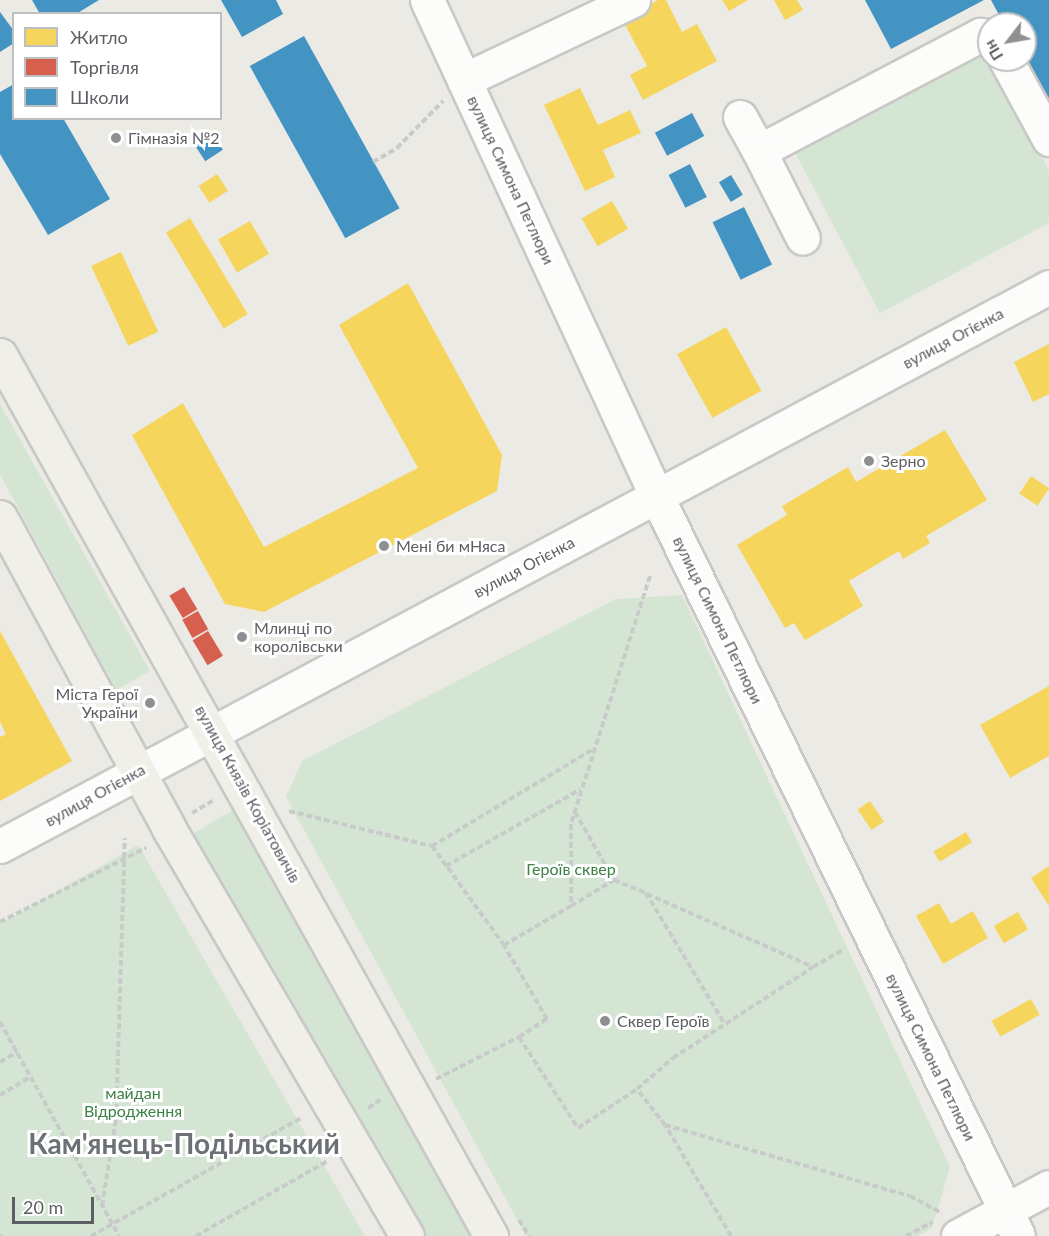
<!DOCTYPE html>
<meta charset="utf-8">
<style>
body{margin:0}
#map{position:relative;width:1049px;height:1236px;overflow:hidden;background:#ebeae5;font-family:Lato,sans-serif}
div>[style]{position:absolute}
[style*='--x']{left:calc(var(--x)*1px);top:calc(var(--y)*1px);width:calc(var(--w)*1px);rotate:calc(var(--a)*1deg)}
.green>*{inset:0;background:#d4e6d3}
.homes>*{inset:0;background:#f6d55c;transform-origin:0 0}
.shops>*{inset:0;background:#d6604d;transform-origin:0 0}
.schools>*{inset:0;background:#4393c3;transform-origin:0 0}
.path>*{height:4px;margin-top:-2px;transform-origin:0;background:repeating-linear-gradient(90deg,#c8cbca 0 6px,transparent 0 9px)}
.roads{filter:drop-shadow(2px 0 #c8c8c7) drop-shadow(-2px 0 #c8c8c7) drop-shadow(0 2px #c8c8c7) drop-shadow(0 -2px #c8c8c7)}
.minor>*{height:33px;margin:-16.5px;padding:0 16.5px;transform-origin:16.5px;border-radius:16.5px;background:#fcfcfb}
.major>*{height:33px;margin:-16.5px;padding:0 16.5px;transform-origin:16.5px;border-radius:16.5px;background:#f1f0e8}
.dots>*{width:16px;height:16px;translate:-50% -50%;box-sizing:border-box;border:3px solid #fff;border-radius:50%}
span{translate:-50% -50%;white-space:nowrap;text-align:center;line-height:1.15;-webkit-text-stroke:6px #fff;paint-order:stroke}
.poi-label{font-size:16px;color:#5b5e62}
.left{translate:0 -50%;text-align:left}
.right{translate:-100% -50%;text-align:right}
.street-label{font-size:16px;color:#5b5e62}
.park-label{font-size:16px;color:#3c8145}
.town-label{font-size:28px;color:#6c7074;font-weight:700}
.legend{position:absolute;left:12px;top:12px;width:210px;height:108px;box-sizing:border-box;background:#fff;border:2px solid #bdbfc0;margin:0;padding:8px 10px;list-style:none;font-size:18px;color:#5b5e62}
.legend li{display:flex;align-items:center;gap:12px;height:30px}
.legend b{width:30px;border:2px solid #bdbfc0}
.north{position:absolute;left:977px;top:12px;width:60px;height:60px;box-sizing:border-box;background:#fff;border:2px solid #bdbfc0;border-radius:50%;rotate:239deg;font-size:16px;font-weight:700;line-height:24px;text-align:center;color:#5b5e62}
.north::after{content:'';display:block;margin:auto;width:21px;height:27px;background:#8d8f90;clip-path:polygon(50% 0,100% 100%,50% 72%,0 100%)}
.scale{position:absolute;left:12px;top:1197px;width:82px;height:27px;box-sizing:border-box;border:3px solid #5b5e62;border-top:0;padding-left:8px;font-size:18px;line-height:21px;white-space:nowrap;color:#5b5e62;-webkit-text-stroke:4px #fff;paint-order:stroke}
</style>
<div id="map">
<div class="green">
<i style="clip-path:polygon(984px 48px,1049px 170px,1049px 223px,880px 313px,793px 149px)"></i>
<i style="clip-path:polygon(0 404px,150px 671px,116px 690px,0 474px)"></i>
<i style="clip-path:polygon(682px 595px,950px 1167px,932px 1228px,918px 1236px,526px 1236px,286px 797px,302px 761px,616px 599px)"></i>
<i style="clip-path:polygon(236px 808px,470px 1236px,425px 1236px,191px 835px)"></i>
<i style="clip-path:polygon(138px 845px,365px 1236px,0 1236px,0 924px)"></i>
</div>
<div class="homes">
<i style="clip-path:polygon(658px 0,666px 0,682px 32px,697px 24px,717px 61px,643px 100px,630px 75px,647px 66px,622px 19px)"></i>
<i style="clip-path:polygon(722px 0,748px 0,729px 11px)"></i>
<i style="clip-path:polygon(774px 0,797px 0,803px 10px,785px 20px)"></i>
<i style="clip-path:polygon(580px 88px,598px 125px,630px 110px,641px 133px,603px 150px,615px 177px,585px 191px,544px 105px)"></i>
<i style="left:217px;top:174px;width:20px;height:22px;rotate:57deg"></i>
<i style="left:612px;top:201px;width:32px;height:35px;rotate:60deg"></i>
<i style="left:190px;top:218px;width:112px;height:28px;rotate:59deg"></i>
<i style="left:250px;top:221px;width:38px;height:37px;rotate:60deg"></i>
<i style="left:121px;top:252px;width:88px;height:33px;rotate:65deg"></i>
<i style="clip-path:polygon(408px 283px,502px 455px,497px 491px,264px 612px,225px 604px,132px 435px,183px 403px,264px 547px,418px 468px,339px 325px)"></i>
<i style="left:726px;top:327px;width:73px;height:56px;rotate:61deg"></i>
<i style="clip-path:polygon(1049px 344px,1049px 394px,1033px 402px,1014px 362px)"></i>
<i style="clip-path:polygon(945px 430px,987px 500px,926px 536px,930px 543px,903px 559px,899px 551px,849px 581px,863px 606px,805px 640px,794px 623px,785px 628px,737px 545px,787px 515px,782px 506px,848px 467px,856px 482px)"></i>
<i style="left:1031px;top:476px;width:22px;height:21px;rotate:34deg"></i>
<i style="clip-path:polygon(0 631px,72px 761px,0 801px,0 737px,6px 734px,0 722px)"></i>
<i style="clip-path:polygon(1049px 686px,1049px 756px,1010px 778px,980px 725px)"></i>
<i style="left:870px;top:801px;width:25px;height:15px;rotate:56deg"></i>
<i style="left:966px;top:832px;width:12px;height:38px;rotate:59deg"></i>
<i style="clip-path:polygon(1049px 866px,1049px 906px,1031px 878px)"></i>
<i style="clip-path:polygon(939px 903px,951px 924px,973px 911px,988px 938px,943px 964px,916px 916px)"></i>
<i style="left:1018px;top:912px;width:20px;height:28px;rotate:60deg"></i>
<i style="left:1031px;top:999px;width:18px;height:45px;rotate:61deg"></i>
</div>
<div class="shops">
<i style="left:184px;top:587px;width:26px;height:17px;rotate:59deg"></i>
<i style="left:198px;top:611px;width:21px;height:18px;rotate:61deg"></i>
<i style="left:208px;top:631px;width:29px;height:18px;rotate:59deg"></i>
</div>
<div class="schools">
<i style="clip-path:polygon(32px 0,99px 0,76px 14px,40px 14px)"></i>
<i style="clip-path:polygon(221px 0,276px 0,283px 14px,242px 37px)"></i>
<i style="clip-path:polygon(865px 0,984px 0,891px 49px)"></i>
<i style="clip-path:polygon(991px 0,1049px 0,1049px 110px,1023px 60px,1025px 24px,1004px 24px)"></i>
<i style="clip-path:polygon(0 12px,14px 31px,14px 43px,0 52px)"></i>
<i style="left:304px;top:36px;width:197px;height:62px;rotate:61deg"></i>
<i style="clip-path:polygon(14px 84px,14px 118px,63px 118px,110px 199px,48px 235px,0 154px,0 92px)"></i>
<i style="left:692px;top:113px;width:26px;height:42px;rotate:62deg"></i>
<i style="left:212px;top:133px;width:20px;height:21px;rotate:57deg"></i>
<i style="left:690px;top:164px;width:37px;height:24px;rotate:63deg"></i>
<i style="left:731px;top:175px;width:23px;height:14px;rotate:59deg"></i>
<i style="left:744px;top:207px;width:64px;height:35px;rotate:64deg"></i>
</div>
<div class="path">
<i style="--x:373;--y:162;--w:28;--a:-30"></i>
<i style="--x:397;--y:148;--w:66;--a:-45.6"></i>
<i style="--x:650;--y:576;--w:260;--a:107.7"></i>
<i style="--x:571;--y:824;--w:82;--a:90"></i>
<i style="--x:571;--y:906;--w:50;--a:-31.2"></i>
<i style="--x:614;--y:880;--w:35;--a:22"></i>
<i style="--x:646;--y:893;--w:152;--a:59"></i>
<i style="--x:289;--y:811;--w:147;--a:13.8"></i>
<i style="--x:432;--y:846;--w:122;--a:54"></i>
<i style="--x:575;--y:812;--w:78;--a:60.2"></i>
<i style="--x:192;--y:813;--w:26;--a:-31"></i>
<i style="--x:432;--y:846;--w:190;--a:-31"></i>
<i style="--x:446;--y:866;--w:155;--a:-29.7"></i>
<i style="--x:647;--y:894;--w:181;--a:23.7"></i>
<i style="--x:813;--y:967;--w:36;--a:-30"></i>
<i style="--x:0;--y:922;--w:164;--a:-26.9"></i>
<i style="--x:0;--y:1022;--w:245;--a:60.9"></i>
<i style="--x:519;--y:1037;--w:33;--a:-33"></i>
<i style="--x:547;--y:1019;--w:86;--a:-120.2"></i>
<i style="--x:504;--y:945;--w:78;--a:-30.2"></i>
<i style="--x:0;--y:1062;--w:20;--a:-30"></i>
<i style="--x:436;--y:1079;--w:93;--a:-26.8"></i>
<i style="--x:519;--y:1037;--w:108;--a:57"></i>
<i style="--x:578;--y:1128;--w:71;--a:-33.5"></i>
<i style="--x:0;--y:1095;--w:35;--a:-31"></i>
<i style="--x:368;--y:1108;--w:17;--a:-33"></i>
<i style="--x:665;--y:1125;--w:255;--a:16.2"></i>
<i style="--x:910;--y:1196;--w:36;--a:28"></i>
<i style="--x:102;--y:1206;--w:88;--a:-80.9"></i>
<i style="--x:116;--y:1119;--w:281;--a:-88.2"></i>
<i style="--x:519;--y:1220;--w:19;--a:58"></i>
<i style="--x:0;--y:1234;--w:2;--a:63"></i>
<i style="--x:91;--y:1236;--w:243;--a:-29.3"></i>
<i style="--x:196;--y:1236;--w:153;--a:-29.7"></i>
<i style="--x:731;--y:1236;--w:129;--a:-120.7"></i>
<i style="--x:665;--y:1125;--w:46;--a:-127.9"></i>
<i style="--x:637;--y:1089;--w:48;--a:-40.7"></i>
<i style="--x:673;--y:1058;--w:167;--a:-33"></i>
<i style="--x:906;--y:1236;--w:30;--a:-28"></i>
</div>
<div class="roads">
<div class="minor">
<i style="--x:427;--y:0;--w:548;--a:65.17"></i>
<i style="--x:657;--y:497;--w:822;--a:63.96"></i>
<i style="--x:1006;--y:60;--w:90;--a:61.4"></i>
<i style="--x:464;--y:80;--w:187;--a:-25.3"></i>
<i style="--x:740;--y:117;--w:39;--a:61"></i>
<i style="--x:759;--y:151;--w:250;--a:-27.7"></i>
<i style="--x:980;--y:35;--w:9;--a:6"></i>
<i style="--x:759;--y:151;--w:97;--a:63.2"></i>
<i style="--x:0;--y:846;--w:1189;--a:-28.05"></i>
<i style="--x:958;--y:1236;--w:103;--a:-28.3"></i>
</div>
<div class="major">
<i style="--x:0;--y:355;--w:1009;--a:60.87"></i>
<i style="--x:0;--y:517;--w:353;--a:61.5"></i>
<i style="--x:168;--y:827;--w:474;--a:59.7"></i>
</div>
</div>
<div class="dots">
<i style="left:116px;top:138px;background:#8d8f90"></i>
<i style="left:869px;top:461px;background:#8d8f90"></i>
<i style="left:384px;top:546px;background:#8d8f90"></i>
<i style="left:242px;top:637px;background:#8d8f90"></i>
<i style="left:150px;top:703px;background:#8d8f90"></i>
<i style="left:605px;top:1021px;background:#8d8f90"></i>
</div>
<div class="poi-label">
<span class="left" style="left:128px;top:138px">Гімназія №2</span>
<span class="left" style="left:881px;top:461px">Зерно</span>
<span class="left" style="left:396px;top:546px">Мені би мНяса</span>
<span class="left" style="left:254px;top:637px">Млинці по<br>королівськи</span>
<span class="right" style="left:138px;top:703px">Міста Герої<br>України</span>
<span class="left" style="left:617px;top:1021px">Сквер Героїв</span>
</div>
<div class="street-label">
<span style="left:511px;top:180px;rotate:65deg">вулиця Симона Петлюри</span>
<span style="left:953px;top:338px;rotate:-28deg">вулиця Огієнка</span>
<span style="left:524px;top:567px;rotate:-28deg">вулиця Огієнка</span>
<span style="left:718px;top:620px;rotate:64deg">вулиця Симона Петлюри</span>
<span style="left:248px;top:794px;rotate:61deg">вулиця Князів Коріатовичів</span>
<span style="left:95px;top:795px;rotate:-29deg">вулиця Огієнка</span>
<span style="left:931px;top:1057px;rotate:64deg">вулиця Симона Петлюри</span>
</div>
<div class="park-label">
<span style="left:571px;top:869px">Героїв сквер</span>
<span style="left:133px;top:1102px">майдан<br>Відродження</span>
</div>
<div class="town-label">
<span style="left:184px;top:1143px">Кам'янець-Подільський</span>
</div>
<ul class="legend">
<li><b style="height:16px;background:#f6d55c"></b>Житло</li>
<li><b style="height:16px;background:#d6604d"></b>Торгівля</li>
<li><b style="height:16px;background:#4393c3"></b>Школи</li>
</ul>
<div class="north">Пн</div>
<div class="scale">20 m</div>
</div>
